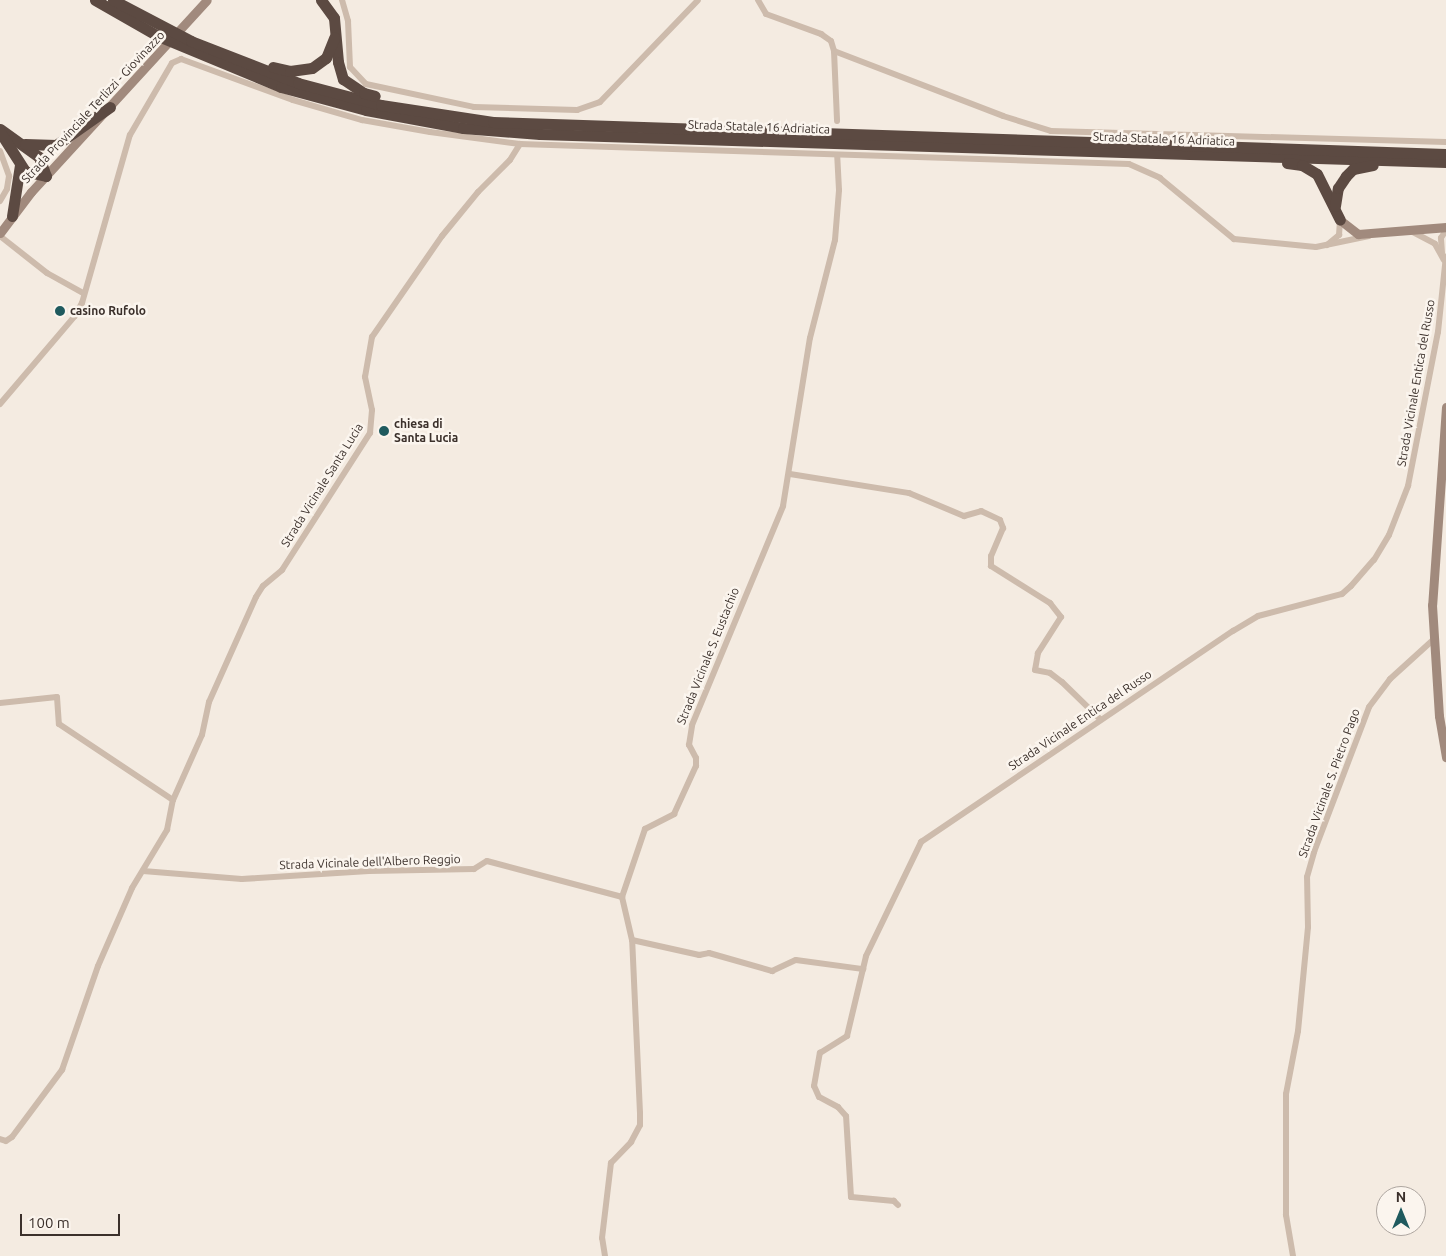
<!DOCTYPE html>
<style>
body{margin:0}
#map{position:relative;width:1446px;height:1256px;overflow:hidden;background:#f4ebe1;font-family:Ubuntu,sans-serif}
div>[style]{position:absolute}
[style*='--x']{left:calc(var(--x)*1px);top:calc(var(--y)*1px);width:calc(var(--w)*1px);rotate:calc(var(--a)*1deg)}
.street>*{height:6px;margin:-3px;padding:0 3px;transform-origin:3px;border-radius:3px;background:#cdbbac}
.secondary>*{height:9px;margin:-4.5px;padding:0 4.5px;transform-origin:4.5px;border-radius:4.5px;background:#a18a7d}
.highway>*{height:11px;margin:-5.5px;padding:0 5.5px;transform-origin:5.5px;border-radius:5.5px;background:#5c4a42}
.dots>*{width:14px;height:14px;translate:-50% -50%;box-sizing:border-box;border:2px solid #fbf5ee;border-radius:50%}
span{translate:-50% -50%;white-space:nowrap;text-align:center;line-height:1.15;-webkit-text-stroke:5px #fbf5ee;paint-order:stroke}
.street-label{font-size:12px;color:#3b302b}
.poi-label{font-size:12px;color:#3b302b;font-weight:700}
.left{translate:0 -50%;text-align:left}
.north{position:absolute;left:1376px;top:1186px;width:50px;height:50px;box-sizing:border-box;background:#fbf5ee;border:1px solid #aea6a0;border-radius:50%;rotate:0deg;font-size:14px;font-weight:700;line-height:20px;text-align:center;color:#3b302b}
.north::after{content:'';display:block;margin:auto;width:18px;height:22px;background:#1f5a5e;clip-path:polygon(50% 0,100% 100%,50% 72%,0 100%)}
.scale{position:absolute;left:20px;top:1214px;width:100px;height:22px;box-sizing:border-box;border:2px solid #3b302b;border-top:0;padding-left:6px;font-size:15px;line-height:18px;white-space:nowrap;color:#3b302b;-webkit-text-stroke:4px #fbf5ee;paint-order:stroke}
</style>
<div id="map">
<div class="street">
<i style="--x:342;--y:0;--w:22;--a:74"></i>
<i style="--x:348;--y:21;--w:46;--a:87.5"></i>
<i style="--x:350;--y:67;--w:23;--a:47"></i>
<i style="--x:366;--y:84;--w:110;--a:12"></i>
<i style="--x:474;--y:107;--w:103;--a:1.7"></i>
<i style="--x:577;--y:110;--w:24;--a:-19"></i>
<i style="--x:600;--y:102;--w:141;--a:-46.1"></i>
<i style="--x:758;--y:0;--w:16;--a:60"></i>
<i style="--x:766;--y:14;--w:59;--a:20"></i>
<i style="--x:821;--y:34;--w:12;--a:35"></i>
<i style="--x:831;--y:41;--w:10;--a:73"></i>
<i style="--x:834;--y:51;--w:70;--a:87.5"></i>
<i style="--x:834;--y:51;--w:181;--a:21"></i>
<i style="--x:1003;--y:116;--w:50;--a:17.4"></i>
<i style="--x:1051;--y:131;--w:395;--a:1.6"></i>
<i style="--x:0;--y:151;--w:27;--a:70"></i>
<i style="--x:9;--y:176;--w:13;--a:99"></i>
<i style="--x:7;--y:189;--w:14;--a:120"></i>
<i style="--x:1411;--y:231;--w:27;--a:28"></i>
<i style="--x:1435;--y:244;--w:18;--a:61"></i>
<i style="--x:0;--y:236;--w:60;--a:38.2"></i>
<i style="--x:47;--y:273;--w:41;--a:29.1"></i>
<i style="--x:1327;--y:245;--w:16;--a:-40"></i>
<i style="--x:1339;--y:235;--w:15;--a:-86"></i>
<i style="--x:1442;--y:253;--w:15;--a:-94"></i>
<i style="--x:1441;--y:238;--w:9;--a:-58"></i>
<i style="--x:0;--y:404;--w:116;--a:-49.6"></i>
<i style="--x:75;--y:316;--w:15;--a:-62"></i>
<i style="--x:82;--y:303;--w:175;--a:-74.1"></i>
<i style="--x:130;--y:135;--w:83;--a:-59.7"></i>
<i style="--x:172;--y:63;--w:10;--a:-24"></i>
<i style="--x:181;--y:59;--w:119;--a:20.1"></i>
<i style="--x:293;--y:100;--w:72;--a:16.2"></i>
<i style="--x:362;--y:120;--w:69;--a:10"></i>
<i style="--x:430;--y:132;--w:91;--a:7.6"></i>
<i style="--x:520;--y:144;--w:609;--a:1.88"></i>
<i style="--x:1129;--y:164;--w:34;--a:24"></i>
<i style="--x:1160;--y:178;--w:96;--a:39.5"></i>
<i style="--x:1234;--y:239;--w:82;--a:5.6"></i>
<i style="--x:1316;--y:247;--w:54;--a:-11.7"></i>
<i style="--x:790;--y:474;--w:121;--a:9.1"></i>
<i style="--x:909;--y:493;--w:60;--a:22.7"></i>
<i style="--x:964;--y:516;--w:18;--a:-16"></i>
<i style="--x:981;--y:511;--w:21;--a:25"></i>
<i style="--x:1000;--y:520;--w:9;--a:69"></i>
<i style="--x:1003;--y:528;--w:30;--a:113"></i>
<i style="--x:991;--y:556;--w:10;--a:90"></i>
<i style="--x:991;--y:566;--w:70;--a:32.1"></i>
<i style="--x:1050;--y:603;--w:18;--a:52"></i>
<i style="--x:1061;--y:617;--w:43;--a:122.6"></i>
<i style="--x:1038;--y:653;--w:17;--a:100"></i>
<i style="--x:1035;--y:670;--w:15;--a:11"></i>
<i style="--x:1050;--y:673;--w:15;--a:37"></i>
<i style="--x:1062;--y:682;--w:54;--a:44.3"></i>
<i style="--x:0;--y:703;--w:57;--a:-6"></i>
<i style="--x:57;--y:697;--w:27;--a:86"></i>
<i style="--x:59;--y:724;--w:137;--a:33.7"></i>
<i style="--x:143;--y:871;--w:99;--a:4.6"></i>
<i style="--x:242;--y:879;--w:127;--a:-3.6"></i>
<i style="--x:369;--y:871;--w:105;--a:-1.1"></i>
<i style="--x:474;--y:869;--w:15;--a:-32"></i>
<i style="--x:487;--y:861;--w:140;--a:14.9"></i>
<i style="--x:632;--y:940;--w:69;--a:12.6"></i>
<i style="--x:699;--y:955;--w:10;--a:-11"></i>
<i style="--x:709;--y:953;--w:66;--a:15.9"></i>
<i style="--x:772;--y:971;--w:26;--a:-25"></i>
<i style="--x:796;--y:960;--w:68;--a:7.7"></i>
<i style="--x:0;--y:1139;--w:6;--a:18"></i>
<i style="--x:6;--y:1141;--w:7;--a:-34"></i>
<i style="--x:12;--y:1137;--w:84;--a:-53.3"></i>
<i style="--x:62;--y:1070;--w:110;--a:-70.9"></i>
<i style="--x:98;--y:966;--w:85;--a:-66.4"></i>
<i style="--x:132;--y:888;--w:68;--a:-58.9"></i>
<i style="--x:167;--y:830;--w:31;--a:-79"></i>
<i style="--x:173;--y:800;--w:71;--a:-66"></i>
<i style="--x:202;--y:735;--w:34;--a:-78"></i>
<i style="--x:209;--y:702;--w:115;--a:-65.9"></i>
<i style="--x:256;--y:597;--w:13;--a:-58"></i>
<i style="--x:263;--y:586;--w:25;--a:-40"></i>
<i style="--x:282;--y:570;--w:163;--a:-57.3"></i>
<i style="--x:370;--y:433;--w:23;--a:-85"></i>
<i style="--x:372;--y:410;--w:34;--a:-102"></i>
<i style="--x:365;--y:377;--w:41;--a:-80.1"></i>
<i style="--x:372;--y:337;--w:123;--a:-55.3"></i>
<i style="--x:442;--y:236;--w:57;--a:-50.7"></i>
<i style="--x:478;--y:192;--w:45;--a:-45"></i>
<i style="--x:510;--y:160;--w:19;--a:-58"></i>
<i style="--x:898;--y:1205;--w:6;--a:-135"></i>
<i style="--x:894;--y:1201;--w:43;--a:-174.7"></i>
<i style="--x:851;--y:1197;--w:81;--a:-93.5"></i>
<i style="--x:846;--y:1116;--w:12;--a:-132"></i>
<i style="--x:838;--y:1107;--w:21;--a:-152"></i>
<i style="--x:819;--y:1097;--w:12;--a:-114"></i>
<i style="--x:814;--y:1086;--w:34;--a:-80"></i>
<i style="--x:820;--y:1053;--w:32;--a:-32"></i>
<i style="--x:847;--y:1036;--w:82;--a:-76.6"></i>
<i style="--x:866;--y:956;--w:127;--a:-64.2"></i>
<i style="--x:921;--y:842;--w:377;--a:-34.1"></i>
<i style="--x:1233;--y:631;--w:29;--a:-31"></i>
<i style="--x:1258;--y:616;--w:87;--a:-14.7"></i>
<i style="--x:1342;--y:594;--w:12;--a:-42"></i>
<i style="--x:1351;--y:586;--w:35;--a:-49"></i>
<i style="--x:1374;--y:560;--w:29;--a:-59"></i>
<i style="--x:1389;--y:535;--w:53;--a:-68.8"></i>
<i style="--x:1408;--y:486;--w:157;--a:-79"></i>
<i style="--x:1438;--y:332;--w:76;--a:-84"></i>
<i style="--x:605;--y:1256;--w:18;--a:-99"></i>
<i style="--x:602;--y:1238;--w:76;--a:-83.2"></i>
<i style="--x:611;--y:1163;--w:29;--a:-46"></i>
<i style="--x:631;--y:1142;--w:19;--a:-62"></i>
<i style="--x:640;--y:1125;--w:12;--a:-90"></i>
<i style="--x:640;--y:1113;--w:173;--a:-92.6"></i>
<i style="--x:632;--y:940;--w:44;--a:-103.1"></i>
<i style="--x:622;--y:897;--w:72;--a:-71.3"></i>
<i style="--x:645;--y:829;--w:33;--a:-27"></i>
<i style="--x:674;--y:814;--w:53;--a:-65.4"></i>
<i style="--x:696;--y:766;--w:8;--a:-90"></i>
<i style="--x:696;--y:758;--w:15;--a:-118"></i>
<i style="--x:689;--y:745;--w:20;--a:-81"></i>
<i style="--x:692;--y:725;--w:237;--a:-67.4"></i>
<i style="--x:783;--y:506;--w:170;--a:-80.9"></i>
<i style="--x:810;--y:338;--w:101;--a:-75.7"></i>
<i style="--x:835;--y:240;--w:50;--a:-85.4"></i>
<i style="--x:839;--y:190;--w:35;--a:-93"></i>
<i style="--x:1293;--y:1256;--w:42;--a:-99.7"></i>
<i style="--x:1286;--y:1215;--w:121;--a:-90"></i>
<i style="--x:1286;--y:1094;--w:64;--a:-79.2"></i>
<i style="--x:1298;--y:1031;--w:104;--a:-84.5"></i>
<i style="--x:1308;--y:927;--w:50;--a:-91.1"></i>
<i style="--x:1307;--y:877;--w:26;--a:-74"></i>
<i style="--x:1314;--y:852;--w:155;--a:-69.2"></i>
<i style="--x:1369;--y:707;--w:35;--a:-53"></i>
<i style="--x:1390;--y:679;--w:58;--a:-42.2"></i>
</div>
<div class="secondary">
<i style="--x:1340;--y:220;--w:23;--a:38"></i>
<i style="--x:1358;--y:234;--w:88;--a:-4.5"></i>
<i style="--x:0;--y:233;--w:51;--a:-52.9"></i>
<i style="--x:31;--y:192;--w:260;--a:-47.5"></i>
<i style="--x:1446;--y:407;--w:198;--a:94"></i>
<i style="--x:1432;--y:605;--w:111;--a:86.4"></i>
<i style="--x:1439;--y:716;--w:42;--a:80.3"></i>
</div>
<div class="highway">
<i style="--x:95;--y:0;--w:73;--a:29.7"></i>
<i style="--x:158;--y:36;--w:133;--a:22.5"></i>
<i style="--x:281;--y:87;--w:88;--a:15.1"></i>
<i style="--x:366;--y:110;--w:99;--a:10.5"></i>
<i style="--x:463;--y:128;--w:77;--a:4.5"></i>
<i style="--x:540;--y:134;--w:906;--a:1.77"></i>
<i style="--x:113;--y:0;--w:88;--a:27.7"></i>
<i style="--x:191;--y:41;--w:115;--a:21.4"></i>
<i style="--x:298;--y:83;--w:86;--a:14.8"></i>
<i style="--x:381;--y:105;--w:113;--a:8.6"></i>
<i style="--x:493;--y:122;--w:954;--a:1.92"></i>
<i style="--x:321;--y:0;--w:22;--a:54"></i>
<i style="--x:334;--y:18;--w:44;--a:84.8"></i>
<i style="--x:338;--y:62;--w:18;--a:74"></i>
<i style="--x:343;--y:79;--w:25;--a:34"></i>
<i style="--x:364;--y:93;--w:11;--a:15"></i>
<i style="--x:273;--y:67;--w:17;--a:13"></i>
<i style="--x:290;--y:71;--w:22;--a:-8"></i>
<i style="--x:312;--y:68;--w:17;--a:-36"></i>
<i style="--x:326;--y:58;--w:22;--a:-68"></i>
<i style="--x:0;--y:129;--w:48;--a:35.7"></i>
<i style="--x:39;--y:157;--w:20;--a:70"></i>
<i style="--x:46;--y:176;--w:22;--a:-167"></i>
<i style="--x:25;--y:171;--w:46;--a:-122.7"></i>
<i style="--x:25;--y:144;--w:31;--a:2"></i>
<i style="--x:56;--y:145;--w:66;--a:-35.1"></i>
<i style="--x:1287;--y:163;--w:15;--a:8"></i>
<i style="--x:1302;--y:165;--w:17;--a:31"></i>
<i style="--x:1317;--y:174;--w:51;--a:63.4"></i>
<i style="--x:1335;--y:206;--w:18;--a:-81"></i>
<i style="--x:1338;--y:188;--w:14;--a:-56"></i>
<i style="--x:1346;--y:176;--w:10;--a:-45"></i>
<i style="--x:1353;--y:169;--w:20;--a:-11"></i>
<i style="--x:12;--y:216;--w:52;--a:-81.1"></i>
</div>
<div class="dots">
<i style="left:60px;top:311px;background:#1f5a5e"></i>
<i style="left:384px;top:431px;background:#1f5a5e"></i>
</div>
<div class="street-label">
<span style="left:93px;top:107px;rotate:-47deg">Strada Provinciale Terlizzi - Giovinazzo</span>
<span style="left:759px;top:127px;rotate:2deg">Strada Statale 16 Adriatica</span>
<span style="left:1164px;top:139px;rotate:2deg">Strada Statale 16 Adriatica</span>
<span style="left:1416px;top:383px;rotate:-80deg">Strada Vicinale Entica del Russo</span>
<span style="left:322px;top:485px;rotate:-58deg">Strada Vicinale Santa Lucia</span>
<span style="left:708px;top:656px;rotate:-68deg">Strada Vicinale S. Eustachio</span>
<span style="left:1080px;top:720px;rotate:-34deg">Strada Vicinale Entica del Russo</span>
<span style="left:1329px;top:783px;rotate:-70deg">Strada Vicinale S. Pietro Pago</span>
<span style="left:370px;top:862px;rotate:-2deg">Strada Vicinale dell'Albero Reggio</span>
</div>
<div class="poi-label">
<span class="left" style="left:70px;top:311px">casino Rufolo</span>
<span class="left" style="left:394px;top:431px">chiesa di<br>Santa Lucia</span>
</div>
<div class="north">N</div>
<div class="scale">100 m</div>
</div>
